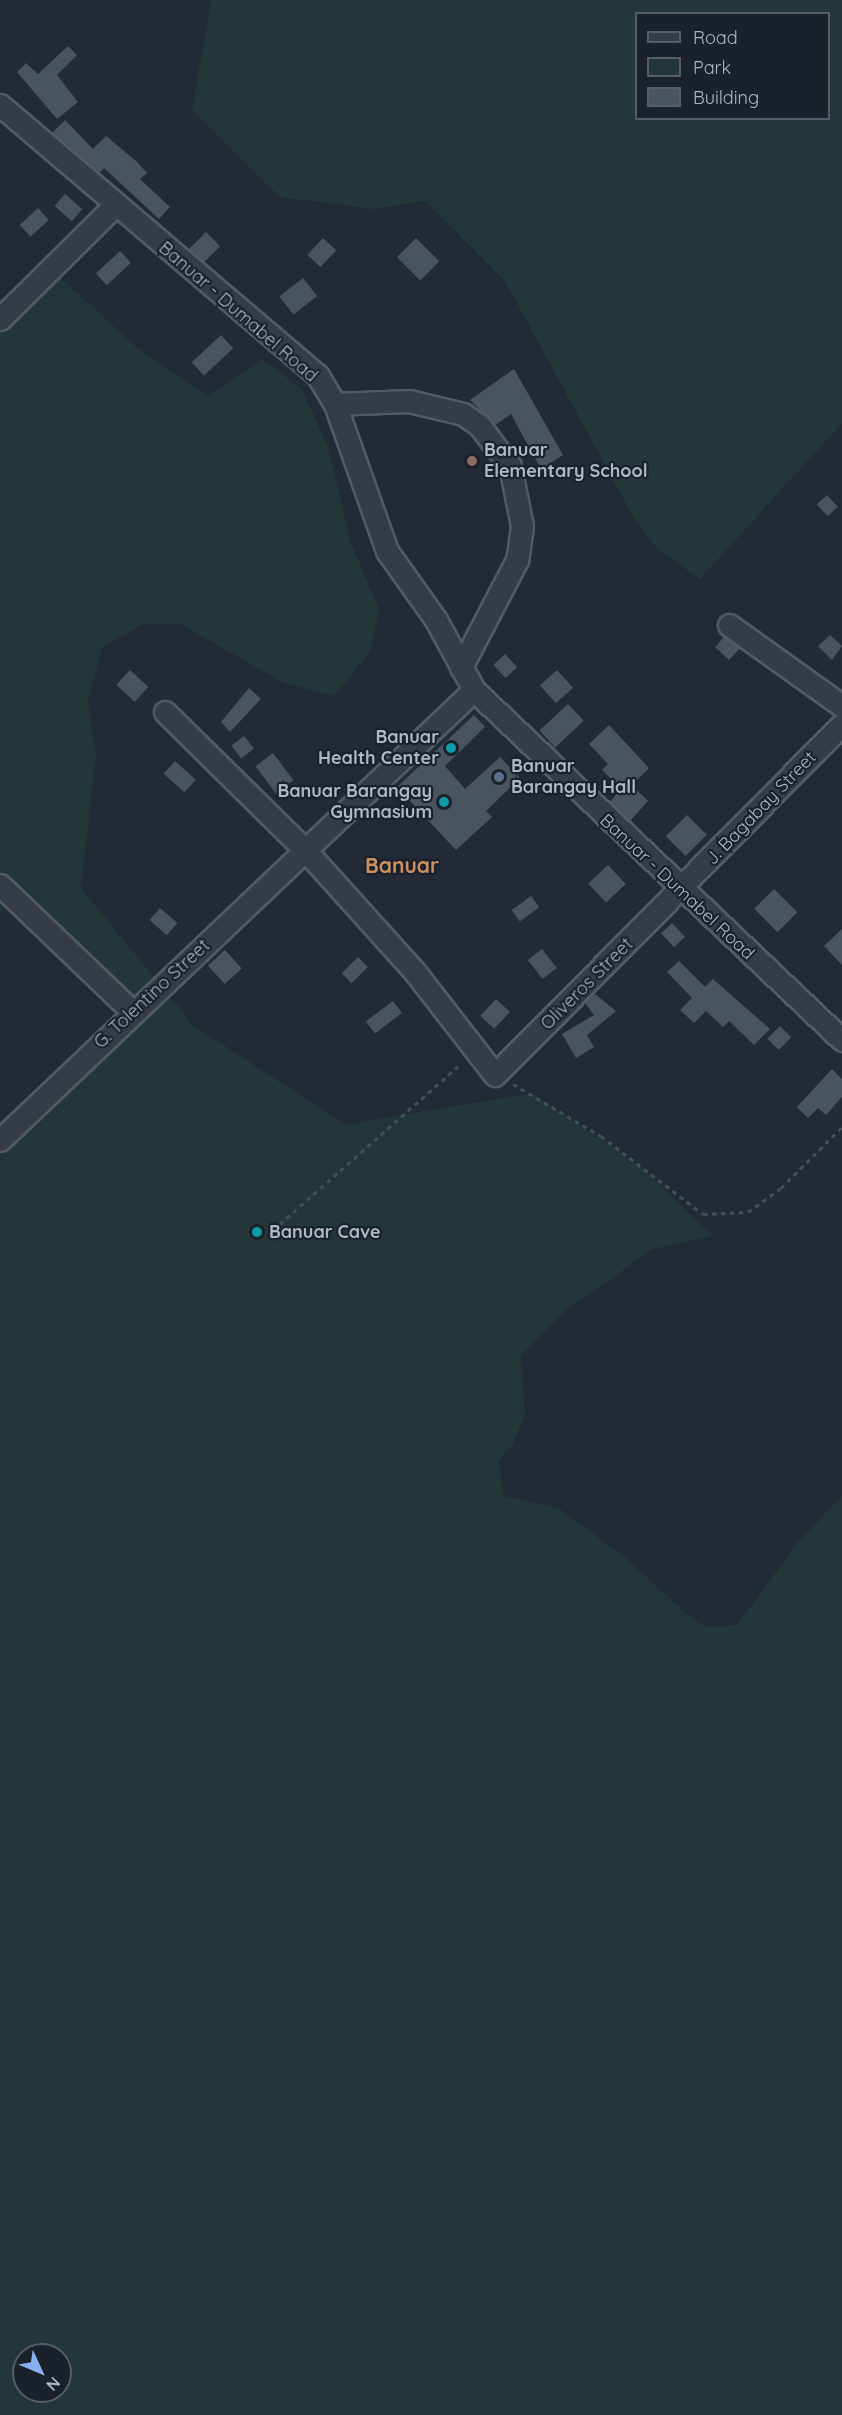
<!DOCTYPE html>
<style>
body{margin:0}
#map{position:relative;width:842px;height:2415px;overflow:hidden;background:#222a36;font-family:Quicksand,sans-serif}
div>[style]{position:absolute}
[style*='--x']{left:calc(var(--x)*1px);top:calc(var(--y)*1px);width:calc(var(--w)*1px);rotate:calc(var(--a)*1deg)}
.green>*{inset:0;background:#243738}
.building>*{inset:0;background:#4a5461;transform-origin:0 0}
.path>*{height:3px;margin-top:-1.5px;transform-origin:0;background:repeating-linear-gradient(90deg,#415254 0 4.5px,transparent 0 9px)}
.roads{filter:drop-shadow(2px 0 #525a64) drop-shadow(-2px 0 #525a64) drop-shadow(0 2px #525a64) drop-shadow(0 -2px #525a64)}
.minor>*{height:21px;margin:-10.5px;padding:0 10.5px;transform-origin:10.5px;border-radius:10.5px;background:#353c46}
.dots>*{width:16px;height:16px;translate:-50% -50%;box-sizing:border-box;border:3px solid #1a212b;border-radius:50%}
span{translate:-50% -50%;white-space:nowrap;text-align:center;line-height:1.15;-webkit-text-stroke:4.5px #1a212b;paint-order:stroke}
.street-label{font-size:18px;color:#afb7c3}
.poi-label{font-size:18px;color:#afb7c3;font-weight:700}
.left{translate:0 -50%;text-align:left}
.right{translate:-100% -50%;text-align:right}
.quarter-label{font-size:21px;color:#cb9062;font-weight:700}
.legend{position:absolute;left:635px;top:12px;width:195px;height:108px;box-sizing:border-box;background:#1a212b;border:2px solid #565d68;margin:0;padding:8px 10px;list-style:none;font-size:18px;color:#afb7c3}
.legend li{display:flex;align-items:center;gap:12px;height:30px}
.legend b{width:30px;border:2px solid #565d68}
.north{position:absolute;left:12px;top:2343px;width:60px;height:60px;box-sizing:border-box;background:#1a212b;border:2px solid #565d68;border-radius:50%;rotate:134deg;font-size:16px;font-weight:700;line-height:24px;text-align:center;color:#afb7c3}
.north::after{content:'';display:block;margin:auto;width:21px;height:27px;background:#88b0f0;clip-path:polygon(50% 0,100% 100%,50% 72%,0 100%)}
</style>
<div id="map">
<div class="green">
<i style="clip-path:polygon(evenodd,211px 0,842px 0,842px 423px,700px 579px,659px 550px,636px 522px,505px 281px,424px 201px,374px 209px,280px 197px,192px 111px,211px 0,636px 14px,828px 14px,828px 118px,636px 118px,636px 14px)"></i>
<i style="clip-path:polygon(evenodd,51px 269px,135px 346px,208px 396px,263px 360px,302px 389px,329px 449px,350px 540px,379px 610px,370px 652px,334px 696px,284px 683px,180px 624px,144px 624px,102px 647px,88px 701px,96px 755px,81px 888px,193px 1025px,345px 1125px,532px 1093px,644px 1169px,713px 1236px,653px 1249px,564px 1312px,521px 1356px,525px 1415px,512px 1446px,499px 1460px,503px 1496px,558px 1508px,621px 1554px,696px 1622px,709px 1627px,737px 1625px,799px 1541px,842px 1496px,842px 2415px,0 2415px,0 1140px,131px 1011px,13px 900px,0 914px,0 319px,51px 269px,24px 2355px,60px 2355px,60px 2391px,24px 2391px,24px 2355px)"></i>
</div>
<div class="building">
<i style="clip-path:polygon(68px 46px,77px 55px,57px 75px,78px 102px,57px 119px,17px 72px,26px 63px,38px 74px)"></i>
<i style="clip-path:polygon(65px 120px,93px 149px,106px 136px,136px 161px,147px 173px,140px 179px,170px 207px,159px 219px,104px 168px,99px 173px,52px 133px)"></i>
<i style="left:65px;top:194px;width:23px;height:16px;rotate:41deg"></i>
<i style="left:38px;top:208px;width:16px;height:25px;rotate:47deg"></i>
<i style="left:206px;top:232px;width:20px;height:25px;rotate:45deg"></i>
<i style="left:323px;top:238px;width:18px;height:23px;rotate:43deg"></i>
<i style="left:416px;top:238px;width:33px;height:27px;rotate:45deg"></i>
<i style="left:120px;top:251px;width:16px;height:33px;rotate:47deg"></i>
<i style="left:303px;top:278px;width:23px;height:30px;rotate:52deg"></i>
<i style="left:221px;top:335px;width:18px;height:40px;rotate:47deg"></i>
<i style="clip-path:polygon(514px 369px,563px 455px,541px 469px,511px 414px,495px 425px,470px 400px)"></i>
<i style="left:827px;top:495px;width:16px;height:14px;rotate:47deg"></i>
<i style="clip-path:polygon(830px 635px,842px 646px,832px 660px,818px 646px)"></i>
<i style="clip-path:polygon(724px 637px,740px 648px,729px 660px,715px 647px)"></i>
<i style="left:505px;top:654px;width:18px;height:16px;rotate:47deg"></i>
<i style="left:130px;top:670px;width:25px;height:20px;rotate:43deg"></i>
<i style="left:557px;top:670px;width:24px;height:23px;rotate:48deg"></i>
<i style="clip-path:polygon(249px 688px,261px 699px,230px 732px,221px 722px)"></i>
<i style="left:568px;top:704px;width:23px;height:39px;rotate:47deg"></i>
<i style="clip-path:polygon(474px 715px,485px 727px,445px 766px,465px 789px,500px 757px,520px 778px,486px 811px,492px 817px,456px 850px,397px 787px)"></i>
<i style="clip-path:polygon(609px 725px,649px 768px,632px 785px,648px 801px,630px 821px,610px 802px,621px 789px,602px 770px,608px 764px,589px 744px)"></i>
<i style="left:244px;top:736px;width:16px;height:16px;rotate:52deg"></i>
<i style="left:273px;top:753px;width:34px;height:22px;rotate:53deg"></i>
<i style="left:175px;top:761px;width:28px;height:17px;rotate:42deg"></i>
<i style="left:687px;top:815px;width:28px;height:30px;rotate:45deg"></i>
<i style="left:608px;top:865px;width:26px;height:27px;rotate:47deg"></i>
<i style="left:774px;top:889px;width:33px;height:28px;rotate:45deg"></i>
<i style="left:531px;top:896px;width:14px;height:24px;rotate:54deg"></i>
<i style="left:160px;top:908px;width:23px;height:16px;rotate:41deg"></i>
<i style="left:672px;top:923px;width:19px;height:15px;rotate:47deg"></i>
<i style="clip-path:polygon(842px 929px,842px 965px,824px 946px)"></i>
<i style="left:542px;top:949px;width:24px;height:18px;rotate:52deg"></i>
<i style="left:225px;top:950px;width:25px;height:23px;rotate:48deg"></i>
<i style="left:358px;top:957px;width:14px;height:23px;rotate:45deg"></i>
<i style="clip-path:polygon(679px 961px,705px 987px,713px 979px,770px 1029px,754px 1045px,729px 1021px,723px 1027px,706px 1011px,694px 1023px,680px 1010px,692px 998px,667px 972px)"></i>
<i style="clip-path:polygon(595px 994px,616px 1011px,587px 1035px,594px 1047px,576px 1058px,562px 1034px,594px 1015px,585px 1003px)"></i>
<i style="left:496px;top:999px;width:19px;height:23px;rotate:43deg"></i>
<i style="left:393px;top:1001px;width:15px;height:34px;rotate:53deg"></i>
<i style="left:780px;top:1026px;width:16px;height:18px;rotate:45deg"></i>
<i style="clip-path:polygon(832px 1069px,842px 1079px,842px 1097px,826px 1115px,818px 1108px,808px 1118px,797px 1107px)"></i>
</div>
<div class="path">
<i style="--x:513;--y:1084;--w:102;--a:30.6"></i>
<i style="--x:601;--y:1136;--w:128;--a:37.4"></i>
<i style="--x:703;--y:1214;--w:45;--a:-2.5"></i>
<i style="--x:748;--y:1212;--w:41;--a:-36"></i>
<i style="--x:781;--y:1188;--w:86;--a:-45"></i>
<i style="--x:273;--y:1230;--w:252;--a:-41.5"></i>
</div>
<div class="roads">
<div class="minor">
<i style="--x:0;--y:105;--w:418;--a:40.4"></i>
<i style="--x:318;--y:376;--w:33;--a:59"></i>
<i style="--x:335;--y:404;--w:156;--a:70.5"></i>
<i style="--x:387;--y:551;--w:85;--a:54.6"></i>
<i style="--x:436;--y:620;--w:80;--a:61.5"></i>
<i style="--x:474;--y:690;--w:508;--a:43.56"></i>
<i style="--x:0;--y:319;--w:161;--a:-44.7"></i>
<i style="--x:335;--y:404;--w:74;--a:-2.3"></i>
<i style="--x:409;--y:401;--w:56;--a:13.5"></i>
<i style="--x:463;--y:414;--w:19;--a:35"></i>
<i style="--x:479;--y:425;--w:51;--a:52.9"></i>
<i style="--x:510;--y:466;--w:61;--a:78.7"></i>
<i style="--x:522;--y:526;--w:34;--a:98"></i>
<i style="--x:517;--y:560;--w:121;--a:117.6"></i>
<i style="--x:729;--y:625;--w:139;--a:35.6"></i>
<i style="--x:165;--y:712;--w:199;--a:44.6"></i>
<i style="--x:307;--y:852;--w:161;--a:48"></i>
<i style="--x:415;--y:972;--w:130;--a:52.2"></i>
<i style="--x:495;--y:1075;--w:494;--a:-45.3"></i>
<i style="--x:0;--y:885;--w:181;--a:43.7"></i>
<i style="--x:0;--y:1140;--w:654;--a:-43.51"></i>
</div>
</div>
<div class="dots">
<i style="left:472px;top:461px;background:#8d6e63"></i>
<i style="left:451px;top:748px;background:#0f9aa8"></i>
<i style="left:499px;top:777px;background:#5c6f8a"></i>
<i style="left:444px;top:802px;background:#0f9aa8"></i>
<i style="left:257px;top:1232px;background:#0f9aa8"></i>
</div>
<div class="street-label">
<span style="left:238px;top:312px;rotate:41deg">Banuar - Dumabel Road</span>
<span style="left:761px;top:808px;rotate:-46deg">J. Bagabay Street</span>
<span style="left:677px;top:887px;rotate:43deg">Banuar - Dumabel Road</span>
<span style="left:587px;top:984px;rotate:-45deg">Oliveros Street</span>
<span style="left:152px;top:994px;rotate:-43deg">G. Tolentino Street</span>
</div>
<div class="poi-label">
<span class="left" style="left:484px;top:461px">Banuar<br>Elementary School</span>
<span class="right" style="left:439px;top:748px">Banuar<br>Health Center</span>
<span class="left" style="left:511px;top:777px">Banuar<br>Barangay Hall</span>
<span class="right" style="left:432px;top:802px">Banuar Barangay<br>Gymnasium</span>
<span class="left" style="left:269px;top:1232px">Banuar Cave</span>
</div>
<div class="quarter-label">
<span style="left:402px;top:865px">Banuar</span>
</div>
<ul class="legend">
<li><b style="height:8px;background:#353c46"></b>Road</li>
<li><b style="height:16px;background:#243738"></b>Park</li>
<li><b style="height:16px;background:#4a5461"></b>Building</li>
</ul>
<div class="north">N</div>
</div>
